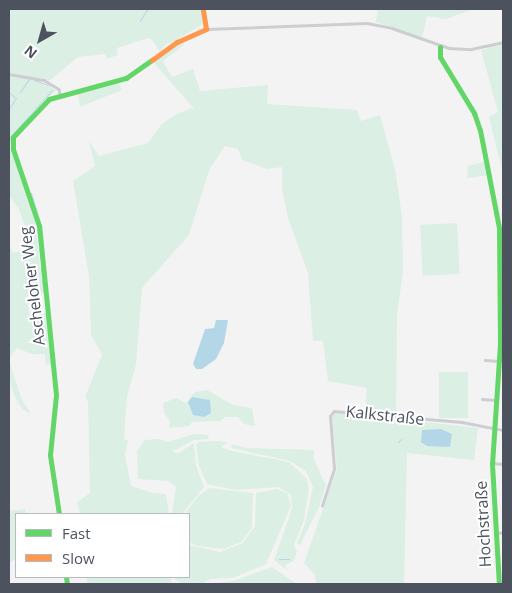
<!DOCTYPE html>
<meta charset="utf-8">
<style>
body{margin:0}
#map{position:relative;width:512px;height:593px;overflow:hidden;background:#f4f3f3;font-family:"Open Sans",sans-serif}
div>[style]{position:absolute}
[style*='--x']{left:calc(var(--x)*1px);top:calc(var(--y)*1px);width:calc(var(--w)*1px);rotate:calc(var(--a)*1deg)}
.green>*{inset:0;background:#dbefe5;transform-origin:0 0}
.water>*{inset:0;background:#b4d7e8}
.stream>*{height:1px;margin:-0.5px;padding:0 0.5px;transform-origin:0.5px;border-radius:0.5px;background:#b4d7e8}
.street>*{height:2.5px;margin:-1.25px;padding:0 1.25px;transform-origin:1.25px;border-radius:1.25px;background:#cdced1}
.fast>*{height:5px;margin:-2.5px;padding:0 2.5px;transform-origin:2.5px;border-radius:2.5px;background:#63d668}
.slow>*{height:5px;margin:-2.5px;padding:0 2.5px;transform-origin:2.5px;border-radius:2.5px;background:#ff974d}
span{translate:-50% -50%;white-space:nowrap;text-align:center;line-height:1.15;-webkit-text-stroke:4px #fff;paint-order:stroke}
.street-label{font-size:16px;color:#4c535e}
.frame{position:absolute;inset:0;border:10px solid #4c535e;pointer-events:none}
.legend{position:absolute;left:15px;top:513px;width:175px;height:65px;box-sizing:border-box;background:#fff;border:1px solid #b7babf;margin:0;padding:6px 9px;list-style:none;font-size:15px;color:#4c535e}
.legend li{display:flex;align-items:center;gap:10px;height:25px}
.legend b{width:25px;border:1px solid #b7babf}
.north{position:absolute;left:15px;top:15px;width:50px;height:50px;-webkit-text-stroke:4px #fff;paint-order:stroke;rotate:218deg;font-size:14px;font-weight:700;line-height:20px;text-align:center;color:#4c535e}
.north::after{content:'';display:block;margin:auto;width:18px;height:22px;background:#4c535e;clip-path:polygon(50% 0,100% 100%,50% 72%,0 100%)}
</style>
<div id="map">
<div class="green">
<i style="clip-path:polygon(9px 9px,201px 9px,203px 24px,170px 44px,168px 42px,160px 52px,152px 40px,148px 38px,117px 48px,118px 55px,107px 59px,105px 54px,78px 57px,49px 81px,9px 73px)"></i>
<i style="clip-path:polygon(378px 9px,474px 9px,446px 19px,427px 16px,422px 38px,376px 22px)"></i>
<i style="clip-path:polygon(182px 41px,184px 45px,163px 61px,172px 77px,193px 69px,200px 91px,268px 85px,267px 104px,357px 110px,361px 121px,380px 115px,395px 169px,402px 217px,403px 272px,397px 314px,396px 415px,365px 410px,367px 388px,328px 381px,323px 341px,313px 341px,308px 273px,288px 218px,282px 189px,282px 167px,267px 169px,242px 160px,238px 149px,225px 146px,209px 170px,189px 235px,142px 288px,136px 364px,127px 397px,124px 439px,128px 441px,125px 455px,131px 486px,153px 493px,166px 494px,169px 514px,80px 514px,77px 502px,90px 493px,88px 402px,85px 397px,102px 355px,91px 334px,89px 276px,73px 181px,95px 166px,89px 141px,99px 156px,148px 143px,161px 125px,173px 116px,191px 108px,196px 111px,153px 62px)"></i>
<i style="clip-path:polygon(503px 44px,503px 170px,502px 170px,489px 117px,498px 112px,481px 50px)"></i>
<i style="clip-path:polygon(9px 76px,33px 79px,57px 90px,41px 103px,11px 137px,11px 149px,36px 223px,25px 227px,19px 209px,9px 196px)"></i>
<i style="clip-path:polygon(118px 83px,122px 90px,80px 107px,78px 94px)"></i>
<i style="clip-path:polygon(486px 161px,489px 175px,467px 178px,468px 166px)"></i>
<i style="left:457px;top:223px;width:51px;height:37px;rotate:87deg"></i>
<i style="clip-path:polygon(36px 228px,43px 294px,27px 296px,29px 314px,46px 313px,52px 364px,46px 365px,45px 354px,32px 354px,17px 348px,9px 359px,9px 244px,13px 253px,24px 251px,27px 230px)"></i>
<i style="clip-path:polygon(9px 361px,22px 400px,31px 414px,22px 409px,14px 395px,9px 378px)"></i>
<i style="left:439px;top:372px;width:29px;height:46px"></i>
<i style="clip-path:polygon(207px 390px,233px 405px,252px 408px,255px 426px,244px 424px,238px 417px,225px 417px,220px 421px,192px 422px,189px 426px,169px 428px,170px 421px,164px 413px,163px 403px,176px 398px,186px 403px,195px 392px)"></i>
<i style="clip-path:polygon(337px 412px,478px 428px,474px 460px,407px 453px,404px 584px,316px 584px,315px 575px,304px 563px,337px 469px,332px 417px)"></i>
<i style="clip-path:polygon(194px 434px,208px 435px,209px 439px,194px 440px,173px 451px,177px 454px,194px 443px,196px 465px,204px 487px,182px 514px,172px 514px,176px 487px,169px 481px,138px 479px,137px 451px,145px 440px,159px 439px,168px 442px)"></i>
<i style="clip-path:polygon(220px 441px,227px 443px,221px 447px,232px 451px,289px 462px,306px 478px,309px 488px,304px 520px,294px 545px,297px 551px,294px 561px,285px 565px,287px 570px,274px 560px,292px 509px,291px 495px,278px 487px,235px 490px,207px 484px,199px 466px,196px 445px,199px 442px)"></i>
<i style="clip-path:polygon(232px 444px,246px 448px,314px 450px,314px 460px,326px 485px,320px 505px,300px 545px,297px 543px,305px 524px,313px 487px,306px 471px,290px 461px,231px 448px)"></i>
<i style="clip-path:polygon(209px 488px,253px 493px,252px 528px,241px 542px,224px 549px,197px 546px,189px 542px,187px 511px,198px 496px)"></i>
<i style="clip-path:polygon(277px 489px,288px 494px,291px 506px,266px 564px,233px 578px,211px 579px,202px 584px,182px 584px,176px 580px,174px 577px,189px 577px,189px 545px,220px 552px,243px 543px,255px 526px,256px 493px)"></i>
<i style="clip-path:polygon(25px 509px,26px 514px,16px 514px,16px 558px,9px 563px,9px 511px)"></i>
<i style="clip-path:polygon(272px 567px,297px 584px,208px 584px,233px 581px)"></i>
<i style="left:87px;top:577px;width:84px;height:7px"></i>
</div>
<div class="water">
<i style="clip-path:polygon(216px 320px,228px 320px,224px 343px,216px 359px,202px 369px,196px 369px,193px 364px,205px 329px,214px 328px)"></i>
<i style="clip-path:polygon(192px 397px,210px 400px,211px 413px,204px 417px,193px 415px,188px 402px)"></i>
<i style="clip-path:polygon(441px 429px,452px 434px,450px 447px,427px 446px,421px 442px,422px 430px)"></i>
</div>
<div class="stream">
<i style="--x:140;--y:21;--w:14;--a:-60"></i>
<i style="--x:34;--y:80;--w:18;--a:19"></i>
<i style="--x:9;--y:92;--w:8;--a:45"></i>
<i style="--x:20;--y:92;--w:16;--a:-55"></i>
<i style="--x:9;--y:109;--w:13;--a:-58"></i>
<i style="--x:17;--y:168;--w:32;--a:-103"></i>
<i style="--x:10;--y:137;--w:63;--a:-48.2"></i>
<i style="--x:31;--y:193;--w:30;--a:73"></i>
<i style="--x:37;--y:229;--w:35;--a:83"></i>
<i style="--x:27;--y:230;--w:10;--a:-6"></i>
<i style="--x:41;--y:268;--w:23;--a:85"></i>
<i style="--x:398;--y:442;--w:4;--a:-45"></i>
<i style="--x:279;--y:559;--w:10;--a:0"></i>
</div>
<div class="street">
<i style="--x:206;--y:29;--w:161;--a:-2.1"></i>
<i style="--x:367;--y:23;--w:25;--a:11"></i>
<i style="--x:392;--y:28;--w:60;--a:19.3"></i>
<i style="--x:449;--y:48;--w:22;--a:3"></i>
<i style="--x:471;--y:49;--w:33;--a:-12"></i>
<i style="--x:9;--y:74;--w:36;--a:10"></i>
<i style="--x:44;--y:80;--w:17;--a:31"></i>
<i style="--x:59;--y:89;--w:6;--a:81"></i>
<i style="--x:485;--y:360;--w:14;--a:4"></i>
<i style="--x:482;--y:399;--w:14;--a:4"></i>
<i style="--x:492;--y:463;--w:11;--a:5"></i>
<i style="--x:322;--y:506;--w:40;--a:-72"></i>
<i style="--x:334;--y:468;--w:52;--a:-94.4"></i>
<i style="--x:330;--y:416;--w:6;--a:-51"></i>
<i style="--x:334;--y:411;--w:128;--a:4.9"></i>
<i style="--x:462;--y:422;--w:42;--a:11"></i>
<i style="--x:495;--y:532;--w:8;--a:7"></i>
</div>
<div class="fast">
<i style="--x:440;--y:47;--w:10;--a:90"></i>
<i style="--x:440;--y:57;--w:66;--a:58.7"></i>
<i style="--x:474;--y:113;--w:18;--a:71"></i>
<i style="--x:480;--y:130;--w:100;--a:79"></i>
<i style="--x:499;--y:228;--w:116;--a:89.5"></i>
<i style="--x:500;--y:344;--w:120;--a:93.8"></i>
<i style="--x:492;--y:464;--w:120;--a:86.7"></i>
<i style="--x:59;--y:514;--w:60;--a:-98.7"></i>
<i style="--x:50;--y:455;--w:60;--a:-84.3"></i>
<i style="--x:56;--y:395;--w:170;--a:-95.7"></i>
<i style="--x:39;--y:226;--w:81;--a:-108.7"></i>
<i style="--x:13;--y:149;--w:12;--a:-90"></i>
<i style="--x:13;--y:137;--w:52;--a:-46.5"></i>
<i style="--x:49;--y:99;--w:80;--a:-15.3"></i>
<i style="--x:126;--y:78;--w:32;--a:-35"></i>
<i style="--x:66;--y:577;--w:7;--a:82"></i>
</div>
<div class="slow">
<i style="--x:152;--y:60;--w:31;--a:-36"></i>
<i style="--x:177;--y:42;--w:32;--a:-24"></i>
<i style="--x:206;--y:29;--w:20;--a:-99"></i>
</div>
<div class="street-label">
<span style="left:32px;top:286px;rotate:-97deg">Ascheloher Weg</span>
<span style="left:385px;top:415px;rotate:6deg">Kalkstraße</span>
<span style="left:483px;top:524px;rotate:-93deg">Hochstraße</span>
</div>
<div class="frame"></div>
<ul class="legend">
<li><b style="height:6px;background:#63d668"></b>Fast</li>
<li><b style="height:6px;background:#ff974d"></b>Slow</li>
</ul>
<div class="north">N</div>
</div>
